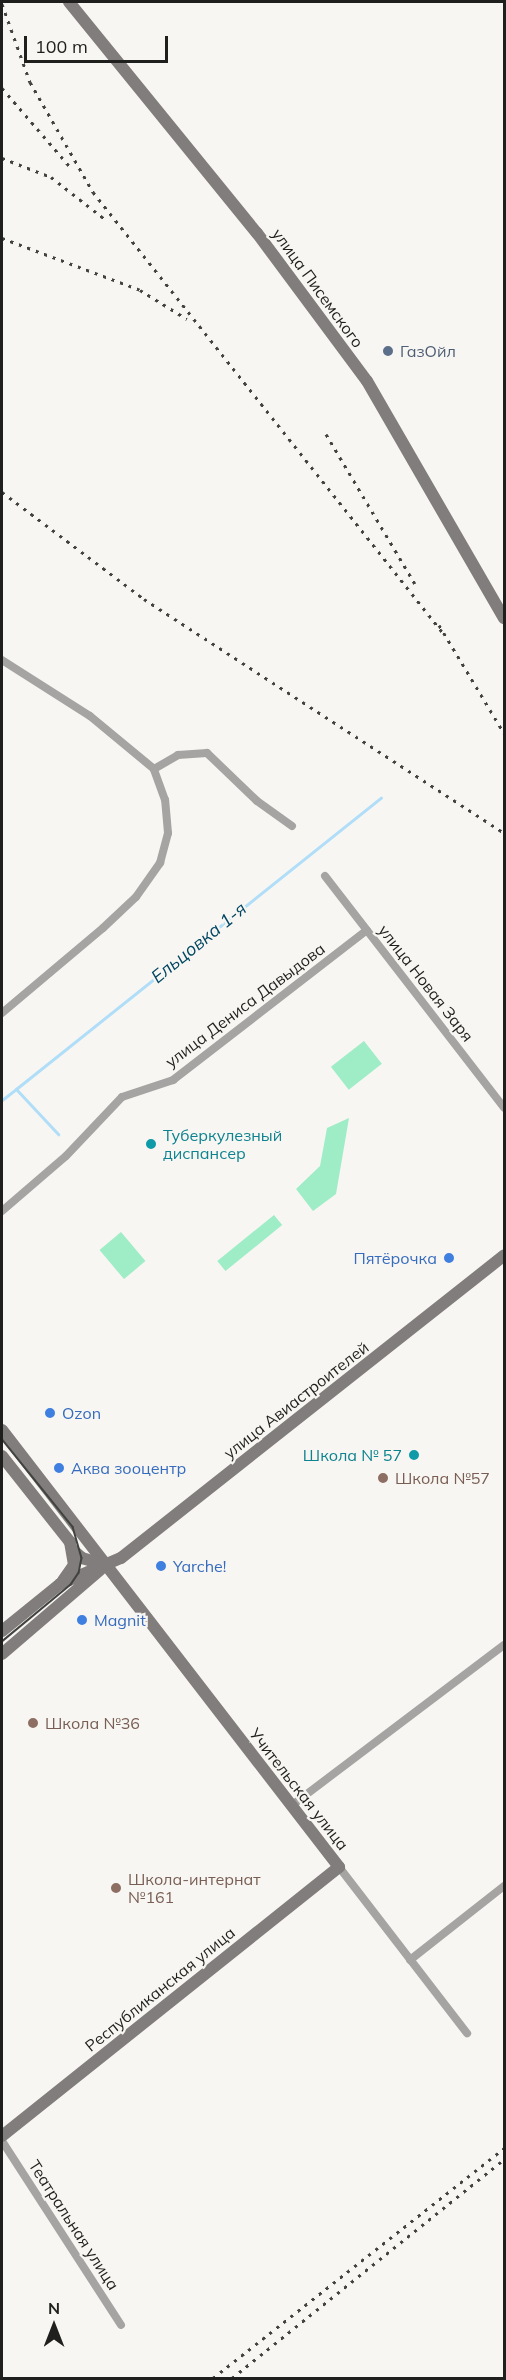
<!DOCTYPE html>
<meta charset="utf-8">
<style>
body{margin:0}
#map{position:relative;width:506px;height:2380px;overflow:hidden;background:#f8f6f2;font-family:Mulish,sans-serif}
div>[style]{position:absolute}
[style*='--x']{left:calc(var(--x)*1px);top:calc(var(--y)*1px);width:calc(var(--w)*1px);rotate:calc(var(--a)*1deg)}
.green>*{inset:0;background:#9eedc6;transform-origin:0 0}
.stream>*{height:3px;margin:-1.5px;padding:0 1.5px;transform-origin:1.5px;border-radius:1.5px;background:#b0def8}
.street>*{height:8px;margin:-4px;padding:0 4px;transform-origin:4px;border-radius:4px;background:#a6a4a3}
.secondary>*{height:12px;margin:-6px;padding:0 6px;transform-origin:6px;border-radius:6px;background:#807d7c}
.tram>*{height:1.5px;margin:-0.75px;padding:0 0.75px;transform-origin:0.75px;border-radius:0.75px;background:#424240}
.rail>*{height:3px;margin-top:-1.5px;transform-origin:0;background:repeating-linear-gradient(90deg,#424240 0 3px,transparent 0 9px)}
.dots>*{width:16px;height:16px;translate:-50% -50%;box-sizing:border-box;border:3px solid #f8f6f2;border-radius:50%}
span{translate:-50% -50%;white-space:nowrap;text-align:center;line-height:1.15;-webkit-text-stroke:4.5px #f8f6f2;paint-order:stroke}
.street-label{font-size:16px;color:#1f1f1d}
.service-label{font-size:16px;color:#4e5e75}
.left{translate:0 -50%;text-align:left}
.culture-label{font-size:16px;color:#0d838f}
.right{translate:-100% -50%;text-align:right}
.shop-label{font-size:16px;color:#366cbe}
.education-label{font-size:16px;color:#785e54}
.water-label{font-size:18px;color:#004662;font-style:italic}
.frame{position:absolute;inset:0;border:3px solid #1f1f1d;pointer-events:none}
.north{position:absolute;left:24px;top:2296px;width:60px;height:60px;-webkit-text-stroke:4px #f8f6f2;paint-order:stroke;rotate:0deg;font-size:16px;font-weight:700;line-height:24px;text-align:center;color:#1f1f1d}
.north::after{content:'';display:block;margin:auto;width:21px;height:27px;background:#1f1f1d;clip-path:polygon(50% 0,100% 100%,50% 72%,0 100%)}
.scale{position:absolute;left:24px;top:36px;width:144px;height:27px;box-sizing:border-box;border:3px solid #1f1f1d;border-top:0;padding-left:8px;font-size:18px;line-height:21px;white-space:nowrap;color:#1f1f1d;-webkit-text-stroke:4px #f8f6f2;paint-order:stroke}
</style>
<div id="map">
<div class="green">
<i style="left:364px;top:1041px;width:29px;height:42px;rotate:52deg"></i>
<i style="clip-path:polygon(349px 1118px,336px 1194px,313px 1211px,296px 1189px,320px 1166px,327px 1128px)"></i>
<i style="left:274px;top:1215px;width:13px;height:73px;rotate:51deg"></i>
<i style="left:121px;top:1232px;width:38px;height:28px;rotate:50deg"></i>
</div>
<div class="stream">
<i style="--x:16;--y:1089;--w:467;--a:-38.6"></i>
<i style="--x:2;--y:1100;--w:18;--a:-38"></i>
<i style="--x:16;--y:1089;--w:62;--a:47"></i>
</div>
<div class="street">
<i style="--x:2;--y:660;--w:104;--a:32.5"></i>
<i style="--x:90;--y:716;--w:83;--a:39.6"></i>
<i style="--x:154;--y:769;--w:28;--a:-30"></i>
<i style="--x:178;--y:755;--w:29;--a:-4"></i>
<i style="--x:207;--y:753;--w:69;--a:43.8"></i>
<i style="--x:257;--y:801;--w:43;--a:35.5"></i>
<i style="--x:325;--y:876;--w:293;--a:52.3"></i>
<i style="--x:2;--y:1013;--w:132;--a:-40.1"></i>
<i style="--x:103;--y:928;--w:45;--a:-43.2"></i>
<i style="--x:136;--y:897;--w:42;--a:-54.8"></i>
<i style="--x:160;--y:863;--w:31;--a:-75"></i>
<i style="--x:168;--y:833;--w:33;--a:-95"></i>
<i style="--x:165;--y:800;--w:33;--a:-110"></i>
<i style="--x:2;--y:1211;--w:84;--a:-40.7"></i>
<i style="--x:66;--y:1156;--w:81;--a:-46.5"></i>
<i style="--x:122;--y:1097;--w:54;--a:-18.4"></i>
<i style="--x:173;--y:1080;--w:245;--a:-37.7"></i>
<i style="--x:291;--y:1806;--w:267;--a:-37.1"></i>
<i style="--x:339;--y:1867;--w:210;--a:52.4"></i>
<i style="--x:410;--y:1960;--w:120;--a:-38.2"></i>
<i style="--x:2;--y:2141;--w:219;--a:57.1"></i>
</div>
<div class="secondary">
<i style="--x:69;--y:2;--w:298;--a:50.9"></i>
<i style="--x:257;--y:233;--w:184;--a:53.4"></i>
<i style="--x:367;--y:381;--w:274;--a:60"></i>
<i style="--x:2;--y:1430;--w:552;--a:52.36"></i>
<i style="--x:339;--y:1867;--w:431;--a:141.4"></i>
<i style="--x:2;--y:1456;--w:110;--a:51.7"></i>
<i style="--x:70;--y:1542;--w:23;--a:80"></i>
<i style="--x:74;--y:1565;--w:19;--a:125"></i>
<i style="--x:74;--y:1551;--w:11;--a:41"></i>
<i style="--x:82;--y:1558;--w:24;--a:17"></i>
<i style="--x:2;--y:1631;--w:75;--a:-39"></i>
<i style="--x:60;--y:1584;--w:66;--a:-23.1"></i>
<i style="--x:121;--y:1558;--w:488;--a:-38.3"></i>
<i style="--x:2;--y:1654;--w:129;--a:-40.6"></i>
</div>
<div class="tram">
<i style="--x:2;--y:1439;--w:113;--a:51.1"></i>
<i style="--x:73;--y:1527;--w:32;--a:74"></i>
<i style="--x:82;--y:1558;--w:15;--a:101"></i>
<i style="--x:79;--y:1573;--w:14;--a:124"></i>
<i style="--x:71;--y:1585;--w:89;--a:140.4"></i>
</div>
<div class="rail">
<i style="--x:2;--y:4;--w:83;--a:70.3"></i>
<i style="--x:30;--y:82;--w:127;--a:60.2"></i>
<i style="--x:93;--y:192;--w:563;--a:51.56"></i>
<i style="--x:2;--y:88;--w:106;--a:49.2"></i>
<i style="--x:2;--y:158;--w:53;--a:21.2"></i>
<i style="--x:51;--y:177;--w:70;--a:38"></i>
<i style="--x:2;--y:238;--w:147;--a:20.6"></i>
<i style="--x:140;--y:290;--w:55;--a:31.7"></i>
<i style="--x:326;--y:434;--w:174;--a:59.3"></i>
<i style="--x:2;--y:492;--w:178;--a:37"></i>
<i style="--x:144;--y:599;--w:429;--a:33"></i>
<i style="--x:439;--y:625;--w:126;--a:59"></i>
<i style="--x:213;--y:2378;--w:371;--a:-38.3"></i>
<i style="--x:232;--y:2378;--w:349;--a:-38.8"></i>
</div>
<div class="dots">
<i style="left:388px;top:351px;background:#5c6f8a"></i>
<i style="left:151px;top:1144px;background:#0f9aa8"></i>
<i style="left:449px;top:1258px;background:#3f7fe0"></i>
<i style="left:50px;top:1413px;background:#3f7fe0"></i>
<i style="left:414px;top:1455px;background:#0f9aa8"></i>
<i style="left:59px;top:1468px;background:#3f7fe0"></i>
<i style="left:383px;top:1478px;background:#8d6e63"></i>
<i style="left:161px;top:1566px;background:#3f7fe0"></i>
<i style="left:82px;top:1620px;background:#3f7fe0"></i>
<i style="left:33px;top:1723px;background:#8d6e63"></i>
<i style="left:116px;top:1888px;background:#8d6e63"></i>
</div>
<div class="street-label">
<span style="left:318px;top:288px;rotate:54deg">улица Писемского</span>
<span style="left:426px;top:983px;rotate:52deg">улица Новая Заря</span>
<span style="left:245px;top:1005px;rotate:-37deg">улица Дениса Давыдова</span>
<span style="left:296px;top:1400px;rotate:-38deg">улица Авиастроителей</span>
<span style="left:299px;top:1789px;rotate:52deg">Учительская улица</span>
<span style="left:160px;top:1989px;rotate:-39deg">Республиканская улица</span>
<span style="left:74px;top:2225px;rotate:57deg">Театральная улица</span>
</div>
<div class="service-label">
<span class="left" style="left:400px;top:351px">ГазОйл</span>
</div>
<div class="culture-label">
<span class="left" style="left:163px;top:1144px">Туберкулезный<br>диспансер</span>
<span class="right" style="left:402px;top:1455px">Школа № 57</span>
</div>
<div class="shop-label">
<span class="right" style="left:437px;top:1258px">Пятёрочка</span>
<span class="left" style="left:62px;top:1413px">Ozon</span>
<span class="left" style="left:71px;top:1468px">Аква зооцентр</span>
<span class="left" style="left:173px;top:1566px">Yarche!</span>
<span class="left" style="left:94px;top:1620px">Magnit</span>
</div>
<div class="education-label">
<span class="left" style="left:395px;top:1478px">Школа №57</span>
<span class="left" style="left:45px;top:1723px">Школа №36</span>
<span class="left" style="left:128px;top:1888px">Школа-интернат<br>№161</span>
</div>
<div class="water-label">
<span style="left:199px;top:943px;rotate:-39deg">Ельцовка 1-я</span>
</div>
<div class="frame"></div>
<div class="north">N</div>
<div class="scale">100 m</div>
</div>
